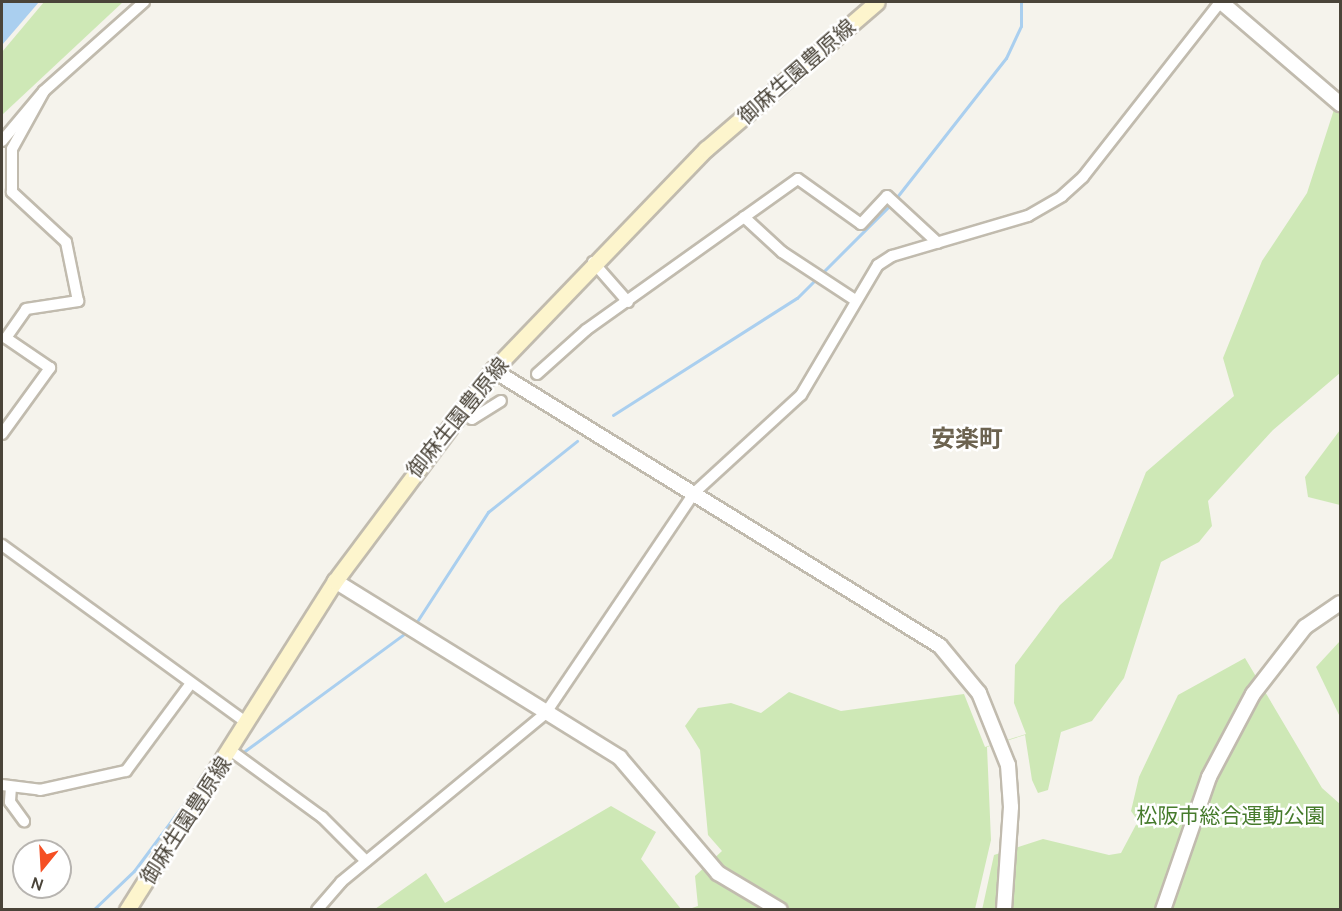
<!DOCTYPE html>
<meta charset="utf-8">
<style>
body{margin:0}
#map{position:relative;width:1342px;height:911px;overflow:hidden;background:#f5f3ec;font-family:Manrope,"Noto Sans JP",sans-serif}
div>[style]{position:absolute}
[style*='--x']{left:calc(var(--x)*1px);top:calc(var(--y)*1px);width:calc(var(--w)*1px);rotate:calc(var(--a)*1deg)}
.green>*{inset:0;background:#cee8b6}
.water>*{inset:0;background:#aacfef}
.stream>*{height:3px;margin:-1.5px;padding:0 1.5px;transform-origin:1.5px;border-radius:1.5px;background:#aacfef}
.roads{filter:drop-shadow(2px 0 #c1bbae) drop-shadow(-2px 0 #c1bbae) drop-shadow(0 2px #c1bbae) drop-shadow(0 -2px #c1bbae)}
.minor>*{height:10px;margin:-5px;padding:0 5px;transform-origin:5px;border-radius:5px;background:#fff}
.tertiary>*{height:14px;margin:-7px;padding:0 7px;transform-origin:7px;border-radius:7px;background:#fff}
.secondary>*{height:15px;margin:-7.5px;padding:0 7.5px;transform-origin:7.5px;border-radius:7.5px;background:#fdf5cd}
span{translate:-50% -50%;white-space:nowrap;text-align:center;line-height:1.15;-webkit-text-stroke:5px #fff;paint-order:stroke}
.street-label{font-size:21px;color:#4a4439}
.park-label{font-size:21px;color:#467b2c}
.quarter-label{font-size:24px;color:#6c6350;font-weight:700}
.frame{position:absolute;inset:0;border:3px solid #4a4439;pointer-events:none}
.north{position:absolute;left:12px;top:839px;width:60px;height:60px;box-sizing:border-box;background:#fff;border:2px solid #b7b4b0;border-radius:50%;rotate:198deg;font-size:16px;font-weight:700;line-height:24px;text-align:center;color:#4a4439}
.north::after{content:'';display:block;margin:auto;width:21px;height:27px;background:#f54f23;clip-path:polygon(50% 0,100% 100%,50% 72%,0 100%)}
</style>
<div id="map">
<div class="green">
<i style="clip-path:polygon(44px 2px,123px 2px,2px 115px,2px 52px)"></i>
<i style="clip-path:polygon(1340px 91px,1340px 373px,1273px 430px,1208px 501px,1212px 526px,1199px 542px,1161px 562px,1124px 678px,1092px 721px,1061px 732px,1048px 790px,1038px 793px,1032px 780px,1025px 735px,987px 747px,991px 840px,975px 909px,689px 909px,698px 906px,695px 876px,722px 851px,708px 835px,700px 750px,685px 726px,698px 708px,731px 703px,761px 713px,789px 692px,841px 711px,964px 694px,985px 747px,1026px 734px,1014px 703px,1015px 665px,1060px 605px,1112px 558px,1146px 472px,1234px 396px,1223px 358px,1262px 261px,1307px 193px)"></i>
<i style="clip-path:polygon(1340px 430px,1340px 505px,1308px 497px,1305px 477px)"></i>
<i style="clip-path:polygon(1340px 641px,1340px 717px,1316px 667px)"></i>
<i style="clip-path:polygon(1245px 658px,1322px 788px,1340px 804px,1340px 909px,982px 910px,994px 855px,1043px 839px,1109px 855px,1121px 853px,1138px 821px,1131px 811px,1139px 777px,1178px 695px)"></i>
<i style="clip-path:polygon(611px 806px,656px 832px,641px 859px,681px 909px,375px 909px,426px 873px,445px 903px)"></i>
</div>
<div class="water">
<i style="clip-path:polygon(2px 2px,39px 2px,2px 45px)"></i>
</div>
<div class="stream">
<i style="--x:613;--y:415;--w:218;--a:-32.5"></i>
<i style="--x:797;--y:298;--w:136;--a:-45"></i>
<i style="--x:893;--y:202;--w:183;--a:-51.9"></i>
<i style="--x:1006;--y:58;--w:35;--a:-65"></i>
<i style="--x:1021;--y:26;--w:24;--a:-90"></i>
<i style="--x:414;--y:626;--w:136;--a:-57"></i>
<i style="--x:488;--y:512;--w:114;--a:-38.6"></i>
<i style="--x:242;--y:753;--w:205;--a:-36.3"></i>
<i style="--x:93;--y:910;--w:57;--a:-43.6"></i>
<i style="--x:134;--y:871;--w:101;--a:-53.5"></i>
</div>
<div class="roads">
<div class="minor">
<i style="--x:2;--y:141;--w:65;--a:-50"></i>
<i style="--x:44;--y:91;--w:134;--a:-41.7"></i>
<i style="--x:744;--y:217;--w:52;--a:42.6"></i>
<i style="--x:782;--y:252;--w:87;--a:33.3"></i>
<i style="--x:593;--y:262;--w:53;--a:48.8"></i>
<i style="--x:537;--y:374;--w:66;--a:-41.9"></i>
<i style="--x:586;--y:330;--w:260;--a:-35.5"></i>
<i style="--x:798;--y:179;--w:77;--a:35.5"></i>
<i style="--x:861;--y:224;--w:38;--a:-47"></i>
<i style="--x:887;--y:196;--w:69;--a:42.7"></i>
<i style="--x:463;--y:408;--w:14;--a:51"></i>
<i style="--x:472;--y:419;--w:34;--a:-32"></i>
<i style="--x:2;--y:434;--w:82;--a:-54"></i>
<i style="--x:50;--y:368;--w:53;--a:-145.7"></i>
<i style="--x:6;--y:338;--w:35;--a:-55"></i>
<i style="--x:26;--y:309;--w:53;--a:-8.7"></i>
<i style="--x:78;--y:301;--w:60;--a:-101.5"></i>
<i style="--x:66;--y:242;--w:74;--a:-137.2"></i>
<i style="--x:12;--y:192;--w:43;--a:-90"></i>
<i style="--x:12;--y:149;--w:66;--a:-61.1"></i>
<i style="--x:2;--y:545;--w:303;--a:36"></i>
<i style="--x:230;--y:750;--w:114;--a:36.1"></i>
<i style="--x:322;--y:817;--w:62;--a:45"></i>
<i style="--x:2;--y:785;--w:38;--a:7"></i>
<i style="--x:40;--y:790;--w:88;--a:-12.5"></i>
<i style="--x:126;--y:771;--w:109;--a:-53.5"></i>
<i style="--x:11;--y:787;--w:15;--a:94"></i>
<i style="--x:10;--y:802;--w:24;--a:54"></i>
<i style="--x:317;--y:910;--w:37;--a:-49"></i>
<i style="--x:341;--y:882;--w:264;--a:-39.5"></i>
<i style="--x:545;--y:714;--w:267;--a:-56"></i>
<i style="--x:694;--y:493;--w:145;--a:-42.5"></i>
<i style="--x:801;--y:395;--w:151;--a:-59.4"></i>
<i style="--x:878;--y:265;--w:17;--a:-33"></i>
<i style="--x:892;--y:256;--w:142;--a:-16.4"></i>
<i style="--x:1028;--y:216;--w:39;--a:-30"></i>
<i style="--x:1062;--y:196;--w:28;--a:-42"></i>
<i style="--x:1083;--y:177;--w:222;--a:-51.9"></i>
</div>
<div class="tertiary">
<i style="--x:1221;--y:2;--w:157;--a:40.6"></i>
<i style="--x:493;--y:370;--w:525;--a:31.69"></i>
<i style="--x:940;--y:646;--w:61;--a:50.3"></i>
<i style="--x:979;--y:693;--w:78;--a:68.1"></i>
<i style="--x:1008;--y:765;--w:42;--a:85.9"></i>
<i style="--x:1011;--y:807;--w:103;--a:93.9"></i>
<i style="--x:335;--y:581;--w:335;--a:31.8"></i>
<i style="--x:620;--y:758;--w:151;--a:49.6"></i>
<i style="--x:718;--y:873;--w:72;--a:30.8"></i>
<i style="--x:1163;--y:910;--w:141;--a:-70.9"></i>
<i style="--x:1209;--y:777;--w:94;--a:-62.1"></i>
<i style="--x:1253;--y:694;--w:85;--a:-52.2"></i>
<i style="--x:1305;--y:627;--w:42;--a:-34.4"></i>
</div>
<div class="secondary">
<i style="--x:127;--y:910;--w:389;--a:-57.7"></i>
<i style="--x:335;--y:581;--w:264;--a:-53.2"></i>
<i style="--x:493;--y:370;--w:307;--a:-46.1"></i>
<i style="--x:706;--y:149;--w:225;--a:-40.7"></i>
</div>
</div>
<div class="street-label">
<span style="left:796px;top:71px;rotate:-41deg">御麻生園豊原線</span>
<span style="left:457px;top:417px;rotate:-51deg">御麻生園豊原線</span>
<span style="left:185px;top:820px;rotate:-57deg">御麻生園豊原線</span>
</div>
<div class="park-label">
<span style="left:1231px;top:815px">松阪市総合運動公園</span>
</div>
<div class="quarter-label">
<span style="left:967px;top:438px">安楽町</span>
</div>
<div class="frame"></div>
<div class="north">N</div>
</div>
